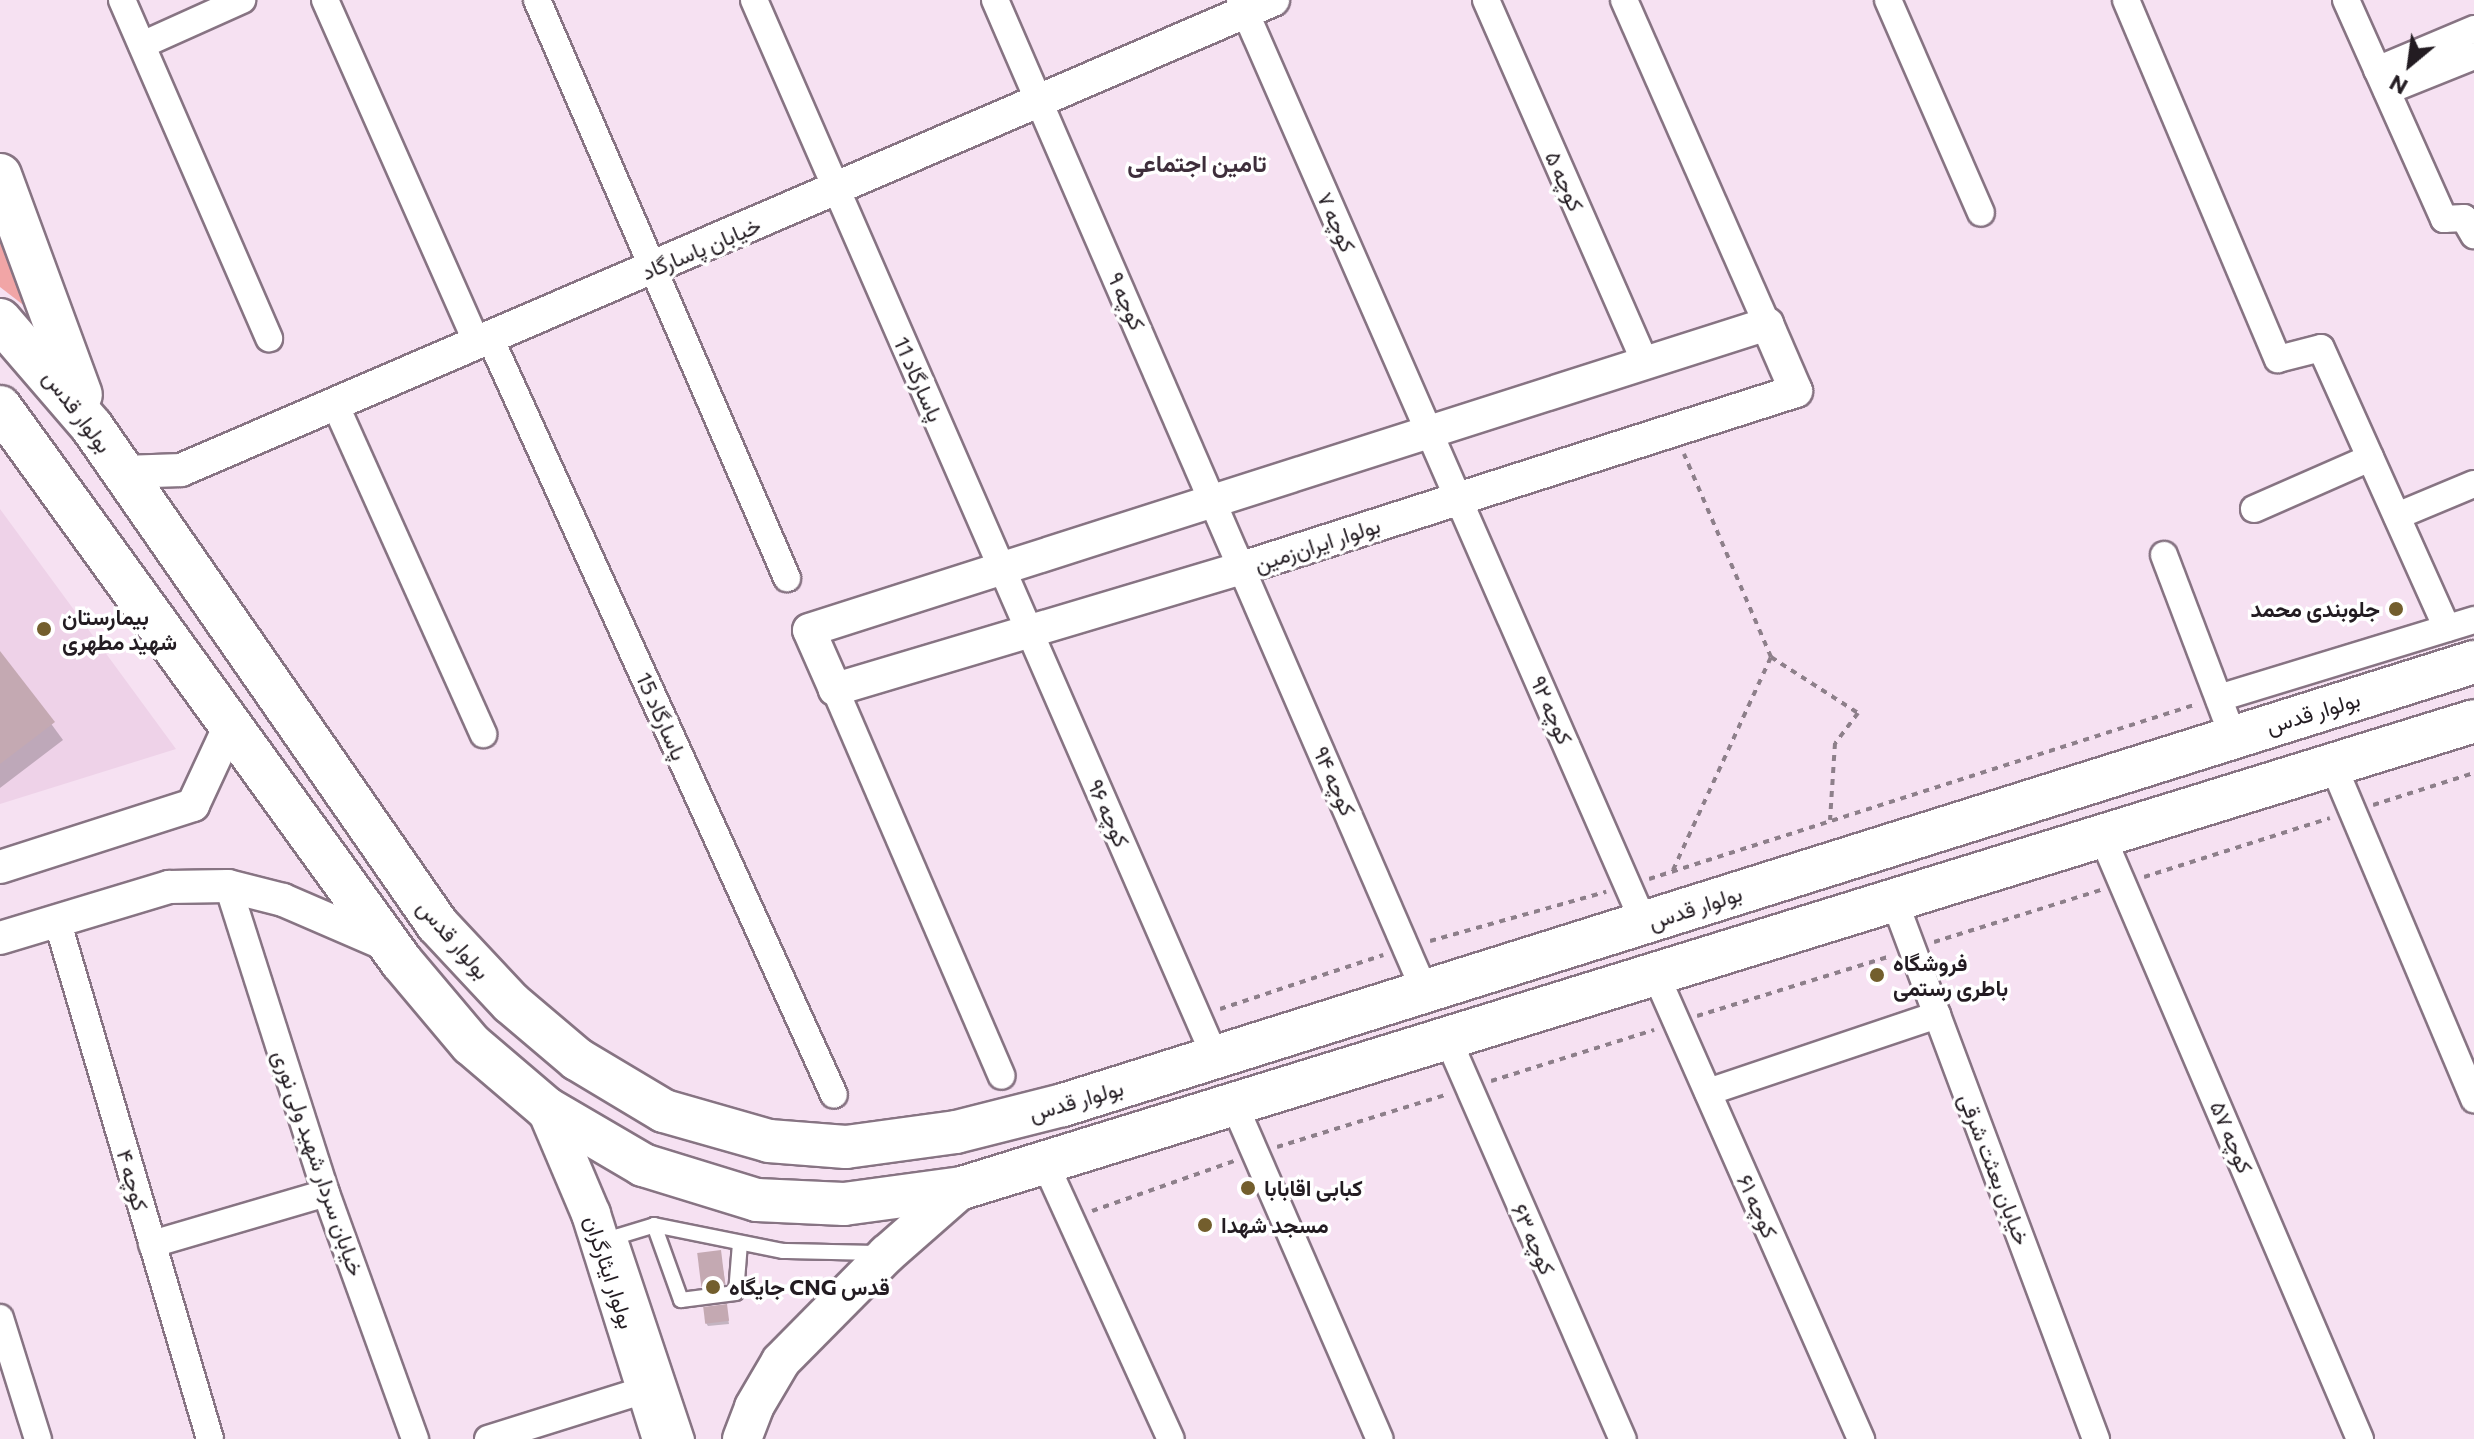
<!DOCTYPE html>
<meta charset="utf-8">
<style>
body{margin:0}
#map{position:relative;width:2474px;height:1439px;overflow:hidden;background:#f6e1f2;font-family:Commissioner,Vazirmatn,sans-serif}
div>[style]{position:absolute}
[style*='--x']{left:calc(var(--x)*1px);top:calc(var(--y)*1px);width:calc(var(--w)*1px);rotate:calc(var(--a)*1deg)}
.built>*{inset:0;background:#eed2e8}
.green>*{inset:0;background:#f1a5a6}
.shadow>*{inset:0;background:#0003}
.building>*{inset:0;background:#c4a9b2;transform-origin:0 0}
.path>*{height:4px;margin-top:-2px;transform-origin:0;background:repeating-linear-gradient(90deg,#8d7f8a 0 6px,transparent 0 12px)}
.roads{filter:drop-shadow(2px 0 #877483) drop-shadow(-2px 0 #877483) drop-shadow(0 2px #877483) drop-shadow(0 -2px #877483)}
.service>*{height:14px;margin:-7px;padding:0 7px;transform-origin:7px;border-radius:7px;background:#fff}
.minor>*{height:26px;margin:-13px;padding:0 13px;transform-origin:13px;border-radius:13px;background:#fff}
.tertiary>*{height:32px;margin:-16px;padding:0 16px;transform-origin:16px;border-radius:16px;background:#fff}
.secondary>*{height:38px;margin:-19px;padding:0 19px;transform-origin:19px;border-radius:19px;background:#fff}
.primary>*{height:42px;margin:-21px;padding:0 21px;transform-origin:21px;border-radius:21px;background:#fff}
.dots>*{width:22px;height:22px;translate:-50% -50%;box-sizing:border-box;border:4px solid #fff;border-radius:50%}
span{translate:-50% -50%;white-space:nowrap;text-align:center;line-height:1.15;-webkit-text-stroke:7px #fff;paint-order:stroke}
.street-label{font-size:22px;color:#231c22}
.poi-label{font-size:22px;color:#231c22;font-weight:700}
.right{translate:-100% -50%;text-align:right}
.left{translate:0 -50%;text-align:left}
.neighbourhood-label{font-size:24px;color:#3e2e3b;font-weight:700}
.north{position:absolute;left:2370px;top:24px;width:80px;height:80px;-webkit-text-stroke:6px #fff;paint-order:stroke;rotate:209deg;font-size:22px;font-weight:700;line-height:32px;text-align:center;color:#231c22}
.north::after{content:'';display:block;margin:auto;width:28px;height:36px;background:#231c22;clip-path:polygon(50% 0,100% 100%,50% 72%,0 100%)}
</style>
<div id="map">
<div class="built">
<i style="clip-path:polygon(0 509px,176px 749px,0 804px)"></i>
</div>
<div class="green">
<i style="clip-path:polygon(0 231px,35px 314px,0 287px)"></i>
</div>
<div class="shadow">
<i style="clip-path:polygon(0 654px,63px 740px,0 788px)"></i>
<i style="clip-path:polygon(720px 1252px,726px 1287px,705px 1290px,703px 1287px)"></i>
<i style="clip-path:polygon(726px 1306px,729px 1324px,708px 1326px,706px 1323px)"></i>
</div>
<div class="building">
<i style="clip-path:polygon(0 651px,55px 722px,0 764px)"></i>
<i style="left:721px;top:1250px;width:34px;height:24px;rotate:83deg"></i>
<i style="left:727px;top:1304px;width:17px;height:24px;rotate:83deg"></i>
</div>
<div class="path">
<i style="--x:1771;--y:657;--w:103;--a:32.8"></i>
<i style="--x:1858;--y:713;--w:38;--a:127"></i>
<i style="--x:1835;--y:743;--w:77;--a:93.7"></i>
<i style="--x:2373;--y:805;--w:106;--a:-17.6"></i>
<i style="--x:1673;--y:870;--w:234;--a:-65.3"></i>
<i style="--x:1771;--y:657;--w:221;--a:-113.2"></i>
<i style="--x:2144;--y:877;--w:195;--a:-17.6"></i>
<i style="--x:1649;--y:879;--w:575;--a:-17.71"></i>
<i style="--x:1430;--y:941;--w:183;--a:-15.6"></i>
<i style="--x:1934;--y:942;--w:175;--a:-17.3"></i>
<i style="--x:1220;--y:1009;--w:172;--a:-18.3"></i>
<i style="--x:1697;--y:1016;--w:203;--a:-17.2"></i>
<i style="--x:1491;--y:1081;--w:171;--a:-17.4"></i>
<i style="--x:1277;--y:1147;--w:179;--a:-17.2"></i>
<i style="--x:1092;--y:1211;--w:151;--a:-19.4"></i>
</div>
<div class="roads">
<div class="service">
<i style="--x:654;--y:1225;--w:80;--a:70.2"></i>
<i style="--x:681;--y:1300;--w:55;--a:-7.3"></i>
<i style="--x:736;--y:1293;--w:50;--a:-85.4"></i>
<i style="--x:687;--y:1439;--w:214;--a:-108.5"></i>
<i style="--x:619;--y:1236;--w:37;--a:-17"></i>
<i style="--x:654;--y:1225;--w:132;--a:11.4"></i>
<i style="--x:783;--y:1251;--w:97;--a:1.2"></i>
</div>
<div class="minor">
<i style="--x:122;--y:0;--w:369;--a:66.5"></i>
<i style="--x:325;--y:0;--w:373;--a:66.1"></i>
<i style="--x:537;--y:0;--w:630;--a:66.61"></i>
<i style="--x:754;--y:0;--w:1155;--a:66.43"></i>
<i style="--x:995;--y:0;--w:1083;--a:66.56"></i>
<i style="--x:1240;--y:0;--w:1008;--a:66.36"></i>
<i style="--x:1486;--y:0;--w:396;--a:66.3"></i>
<i style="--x:1624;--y:0;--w:354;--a:66.2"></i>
<i style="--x:1888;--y:0;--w:232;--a:66.4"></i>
<i style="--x:2126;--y:0;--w:390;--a:67.1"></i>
<i style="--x:2278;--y:359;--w:44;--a:-14.3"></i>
<i style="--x:2321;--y:348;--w:307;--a:65.8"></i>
<i style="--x:2346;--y:0;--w:240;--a:65.9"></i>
<i style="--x:2444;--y:219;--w:20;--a:-3"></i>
<i style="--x:2464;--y:218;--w:20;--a:60"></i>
<i style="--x:142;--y:45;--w:110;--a:-24.2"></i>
<i style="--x:2377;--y:70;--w:105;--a:-22.9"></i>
<i style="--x:2387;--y:91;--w:94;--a:-21.9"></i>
<i style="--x:490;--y:338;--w:831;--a:65.56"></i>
<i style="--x:335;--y:404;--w:362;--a:65.8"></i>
<i style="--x:2254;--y:509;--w:127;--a:-23.7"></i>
<i style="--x:2397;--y:516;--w:83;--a:-22.6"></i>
<i style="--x:2164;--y:555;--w:195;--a:69.2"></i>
<i style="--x:835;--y:689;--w:421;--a:66.7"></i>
<i style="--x:2219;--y:698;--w:267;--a:-17"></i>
<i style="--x:2333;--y:765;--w:363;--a:67.1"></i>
<i style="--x:2102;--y:836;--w:656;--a:66.84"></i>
<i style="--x:228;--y:886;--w:322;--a:72.3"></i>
<i style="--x:326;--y:1193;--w:262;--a:70.1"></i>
<i style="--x:1894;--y:900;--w:576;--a:69.46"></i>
<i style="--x:57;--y:920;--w:541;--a:73.57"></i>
<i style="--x:1655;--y:973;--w:510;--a:66.15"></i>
<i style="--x:1447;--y:1037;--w:439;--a:66.4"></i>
<i style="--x:1708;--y:1092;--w:242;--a:-18.6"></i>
<i style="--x:1234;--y:1104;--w:365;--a:66.5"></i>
<i style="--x:1045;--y:1163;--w:303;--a:65.5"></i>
<i style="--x:152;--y:1244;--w:181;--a:-16.3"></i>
<i style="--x:0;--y:1318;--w:127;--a:72.6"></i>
<i style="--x:488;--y:1439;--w:168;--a:-17.4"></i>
</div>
<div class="tertiary">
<i style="--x:1767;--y:324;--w:73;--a:66.6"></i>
<i style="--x:1796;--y:391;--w:582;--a:162.28"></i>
<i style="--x:1242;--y:568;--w:425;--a:163.4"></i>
<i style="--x:835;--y:689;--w:64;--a:-113.8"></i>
<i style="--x:809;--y:630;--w:1006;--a:-17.71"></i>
<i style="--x:124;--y:472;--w:57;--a:-2"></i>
<i style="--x:181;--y:470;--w:1189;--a:-23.29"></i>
<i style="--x:0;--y:867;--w:203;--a:-17.8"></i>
<i style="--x:193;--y:805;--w:90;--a:-65.1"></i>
<i style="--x:0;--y:938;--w:177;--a:-16.8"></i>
<i style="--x:169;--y:887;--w:59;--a:-1"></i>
<i style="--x:228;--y:886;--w:57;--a:14.3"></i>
<i style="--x:283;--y:900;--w:116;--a:23.3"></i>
</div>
<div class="secondary">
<i style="--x:546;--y:1108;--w:115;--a:67"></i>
<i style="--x:591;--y:1214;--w:236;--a:72.5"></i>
<i style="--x:742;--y:1439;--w:34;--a:-69"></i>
<i style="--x:754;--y:1407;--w:53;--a:-59.6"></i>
<i style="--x:781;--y:1361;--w:151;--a:-45.3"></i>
<i style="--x:887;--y:1254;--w:100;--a:-41.3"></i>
</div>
<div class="primary">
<i style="--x:0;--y:175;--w:234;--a:69.8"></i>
<i style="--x:0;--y:320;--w:141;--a:49.3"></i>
<i style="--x:92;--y:427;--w:605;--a:55.23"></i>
<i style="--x:437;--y:924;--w:108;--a:46.9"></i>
<i style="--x:511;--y:1003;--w:87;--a:40.3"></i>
<i style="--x:577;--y:1059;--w:101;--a:30.9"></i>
<i style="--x:664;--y:1111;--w:109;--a:15.9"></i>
<i style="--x:769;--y:1141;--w:77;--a:4.5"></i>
<i style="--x:846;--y:1147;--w:111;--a:-7.8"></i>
<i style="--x:956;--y:1132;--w:110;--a:-14.2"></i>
<i style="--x:1063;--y:1105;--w:1479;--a:-17.43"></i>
<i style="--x:0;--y:407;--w:684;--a:54.1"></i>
<i style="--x:401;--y:961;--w:109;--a:49.9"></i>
<i style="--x:471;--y:1044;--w:99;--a:40.5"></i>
<i style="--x:546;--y:1108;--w:113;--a:30.4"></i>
<i style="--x:643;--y:1165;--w:119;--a:17.1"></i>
<i style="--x:757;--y:1200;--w:87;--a:2.6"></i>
<i style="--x:844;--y:1204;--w:119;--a:-7.7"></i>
<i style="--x:962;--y:1188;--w:1582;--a:-17.16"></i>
</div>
</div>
<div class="dots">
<i style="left:2396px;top:609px;background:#735e2d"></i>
<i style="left:44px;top:629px;background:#735e2d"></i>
<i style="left:1877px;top:975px;background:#735e2d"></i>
<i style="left:1248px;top:1188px;background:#735e2d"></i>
<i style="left:1205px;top:1225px;background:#735e2d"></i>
<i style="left:713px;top:1287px;background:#735e2d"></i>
</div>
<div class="street-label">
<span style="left:1565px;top:181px;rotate:66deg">کوچه ۵</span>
<span style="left:1337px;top:222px;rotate:66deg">کوچه ۷</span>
<span style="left:701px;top:248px;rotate:-23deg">خیابان پاسارگاد</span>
<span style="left:1127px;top:301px;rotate:66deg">کوچه ۹</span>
<span style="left:919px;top:379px;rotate:66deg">پاسارگاد 11</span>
<span style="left:78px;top:411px;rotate:53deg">بولوار قدس</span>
<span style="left:1317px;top:544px;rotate:-18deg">بولوار ایران‌زمین</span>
<span style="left:1552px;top:710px;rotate:66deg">کوچه ۹۲</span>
<span style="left:2313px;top:712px;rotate:-17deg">بولوار قدس</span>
<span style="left:662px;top:716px;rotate:66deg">پاسارگاد 15</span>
<span style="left:1335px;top:781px;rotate:66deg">کوچه ۹۴</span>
<span style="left:1109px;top:813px;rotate:66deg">کوچه ۹۶</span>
<span style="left:1695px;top:907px;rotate:-18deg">بولوار قدس</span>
<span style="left:454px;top:939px;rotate:49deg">بولوار قدس</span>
<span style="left:1076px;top:1100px;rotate:-16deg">بولوار قدس</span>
<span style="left:2232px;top:1137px;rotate:67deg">کوچه ۵۷</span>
<span style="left:319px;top:1163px;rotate:71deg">خیابان سردار شهید ولی نوری</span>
<span style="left:1995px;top:1169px;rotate:69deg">خیابان بعثت شرقی</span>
<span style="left:133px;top:1180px;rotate:74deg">کوچه ۴</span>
<span style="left:1758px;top:1206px;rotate:66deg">کوچه ۶۱</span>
<span style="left:1534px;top:1239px;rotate:66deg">کوچه ۶۳</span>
<span style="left:610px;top:1272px;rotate:72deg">بولوار ایثارگران</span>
</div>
<div class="poi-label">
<span class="right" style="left:2380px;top:609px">جلوبندی محمد</span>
<span class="left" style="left:62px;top:629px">بیمارستان<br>شهید مطهری</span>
<span class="left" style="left:1893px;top:975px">فروشگاه<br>باطری رستمی</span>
<span class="left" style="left:1264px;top:1188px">کبابی اقابابا</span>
<span class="left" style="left:1221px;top:1225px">مسجد شهدا</span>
<span class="left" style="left:729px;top:1287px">جایگاه CNG قدس</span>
</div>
<div class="neighbourhood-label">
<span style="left:1197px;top:163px">تامین اجتماعی</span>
</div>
<div class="north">N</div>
</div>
